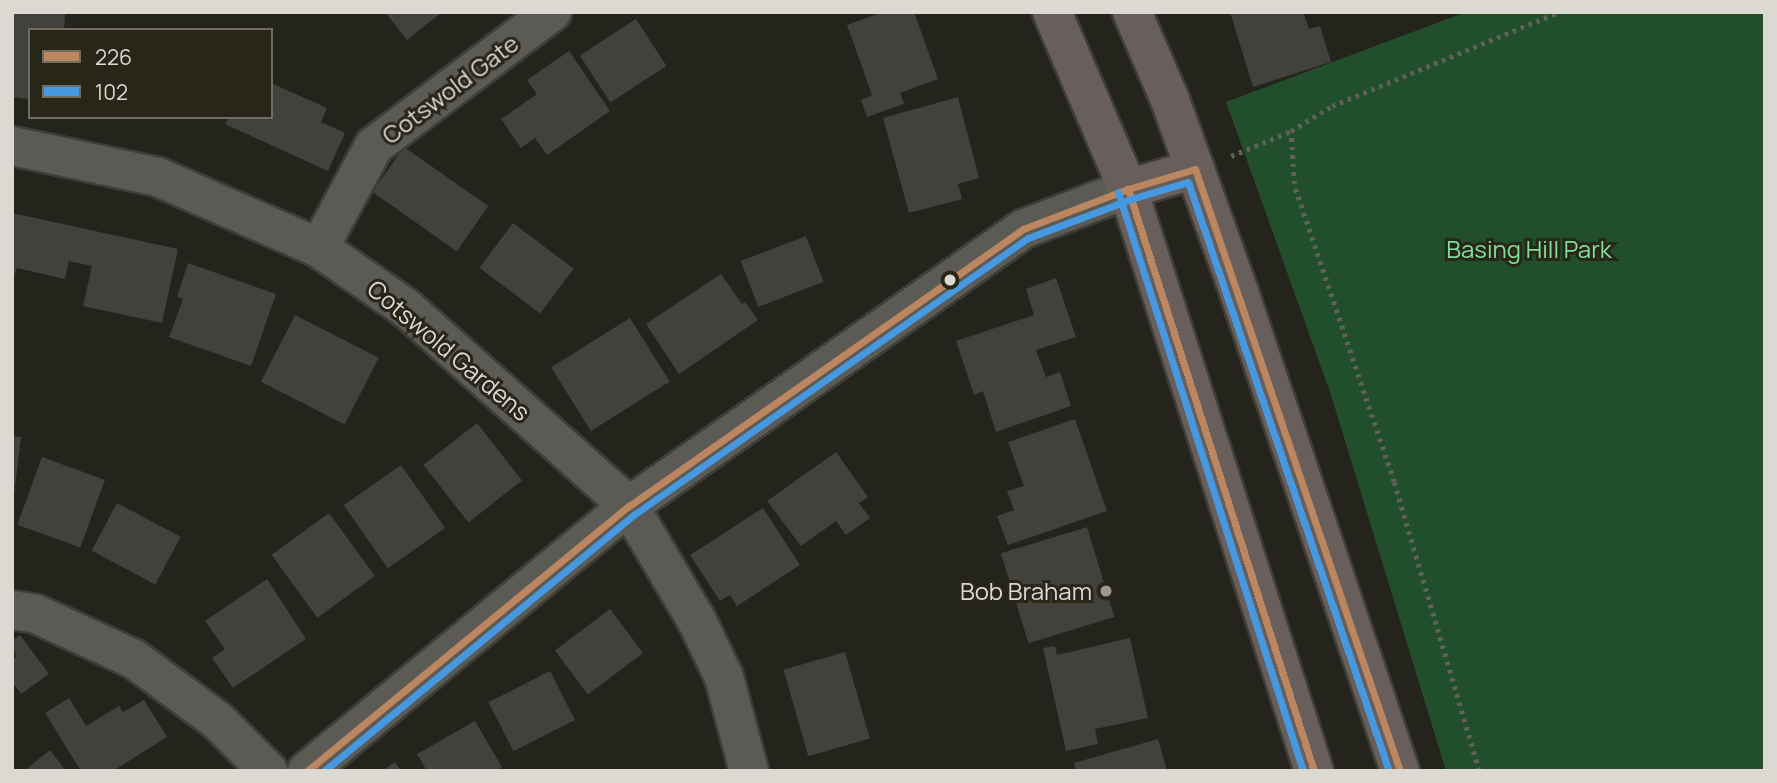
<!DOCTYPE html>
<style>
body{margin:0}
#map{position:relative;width:1777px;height:783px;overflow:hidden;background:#24231c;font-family:Manrope,sans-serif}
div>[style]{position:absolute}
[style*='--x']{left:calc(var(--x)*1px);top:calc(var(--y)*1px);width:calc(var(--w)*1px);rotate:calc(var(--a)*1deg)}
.green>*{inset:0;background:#214f2c}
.building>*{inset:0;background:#42413b;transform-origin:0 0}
.path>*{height:4.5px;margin-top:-2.25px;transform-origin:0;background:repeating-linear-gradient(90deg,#61605b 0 3.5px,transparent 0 8.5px)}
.roads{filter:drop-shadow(2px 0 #3e3d37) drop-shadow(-2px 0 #3e3d37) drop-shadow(0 2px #3e3d37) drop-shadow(0 -2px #3e3d37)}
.minor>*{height:38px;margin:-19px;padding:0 19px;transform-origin:19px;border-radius:19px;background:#5b5a55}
.highway>*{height:38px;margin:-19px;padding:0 19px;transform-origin:19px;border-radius:19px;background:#685f5c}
.bus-1>*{height:7px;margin:-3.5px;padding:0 3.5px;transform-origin:3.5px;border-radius:3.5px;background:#bb8660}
.bus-2>*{height:7px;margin:-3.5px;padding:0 3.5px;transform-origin:3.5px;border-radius:3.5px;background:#4699e1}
.dots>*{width:19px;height:19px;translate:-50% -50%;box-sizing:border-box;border:4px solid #282619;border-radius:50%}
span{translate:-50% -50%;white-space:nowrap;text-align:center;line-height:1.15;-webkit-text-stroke:6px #282619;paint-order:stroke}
.street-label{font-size:24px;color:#dbd9d1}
.park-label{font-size:24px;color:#82df96}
.poi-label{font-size:24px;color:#dbd9d1}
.right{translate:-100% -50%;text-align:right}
.frame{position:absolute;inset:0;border:14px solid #dbd9d1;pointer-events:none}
.legend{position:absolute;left:28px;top:28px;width:245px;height:91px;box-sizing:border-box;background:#282619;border:2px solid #706e63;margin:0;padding:9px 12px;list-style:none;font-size:21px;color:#dbd9d1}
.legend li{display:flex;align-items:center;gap:14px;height:35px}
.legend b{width:35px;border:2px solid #706e63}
</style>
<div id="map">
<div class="green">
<i style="clip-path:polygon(1466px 12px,1765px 12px,1765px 771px,1446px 771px,1331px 395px,1226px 102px)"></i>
</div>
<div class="building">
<i style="clip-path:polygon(12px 12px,65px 12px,64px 30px,30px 30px,30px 99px,12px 97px)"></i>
<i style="clip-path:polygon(385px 12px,442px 12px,407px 40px)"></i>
<i style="clip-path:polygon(883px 12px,914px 12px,938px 79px,900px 93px,904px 104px,867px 117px,861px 100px,872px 95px,847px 25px)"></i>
<i style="clip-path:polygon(1230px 12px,1303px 12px,1309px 29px,1320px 26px,1331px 62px,1253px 87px)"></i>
<i style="left:636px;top:19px;width:56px;height:67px;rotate:57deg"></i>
<i style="clip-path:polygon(569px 51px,610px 111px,547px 155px,535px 138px,521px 148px,501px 119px,537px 94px,527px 80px)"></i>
<i style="clip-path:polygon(271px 83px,327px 108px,321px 122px,345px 133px,328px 171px,225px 124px,229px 117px,271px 117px)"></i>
<i style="clip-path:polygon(958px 97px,979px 178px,958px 184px,962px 199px,909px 213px,883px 118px)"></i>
<i style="left:404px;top:147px;width:103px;height:55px;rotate:35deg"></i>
<i style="clip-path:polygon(12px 213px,178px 249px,162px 323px,83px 306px,92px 266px,69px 261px,65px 279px,17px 268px,12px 282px)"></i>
<i style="left:513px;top:223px;width:76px;height:56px;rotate:37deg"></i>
<i style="left:806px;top:236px;width:49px;height:70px;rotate:69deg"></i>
<i style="clip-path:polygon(188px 263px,276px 294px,251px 366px,169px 337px,183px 299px,177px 297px)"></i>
<i style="clip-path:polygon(721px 274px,742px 304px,745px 302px,758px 320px,679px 374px,646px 324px)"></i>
<i style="clip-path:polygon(1056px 278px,1076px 337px,1036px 350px,1046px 377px,1060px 372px,1071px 406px,996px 432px,983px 391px,974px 395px,956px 341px,1034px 315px,1026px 289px)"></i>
<i style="left:295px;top:315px;width:94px;height:75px;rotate:27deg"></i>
<i style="left:630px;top:318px;width:75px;height:93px;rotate:58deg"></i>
<i style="clip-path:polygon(1075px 419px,1107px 511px,1008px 545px,997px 516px,1014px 510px,1007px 491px,1024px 486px,1008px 442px)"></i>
<i style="left:477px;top:423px;width:73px;height:68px;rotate:52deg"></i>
<i style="clip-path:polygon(12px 436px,21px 437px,14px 495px,12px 495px)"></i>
<i style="clip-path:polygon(836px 452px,868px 497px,859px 503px,870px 518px,846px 535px,836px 521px,801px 546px,767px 501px)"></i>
<i style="left:42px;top:457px;width:67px;height:72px;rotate:20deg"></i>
<i style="left:401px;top:465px;width:77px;height:70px;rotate:55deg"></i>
<i style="left:117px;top:503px;width:72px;height:54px;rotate:28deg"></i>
<i style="clip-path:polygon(763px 508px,800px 565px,737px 606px,730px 595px,720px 601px,690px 555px)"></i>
<i style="left:329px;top:513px;width:78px;height:71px;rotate:54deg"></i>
<i style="left:1087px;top:527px;width:94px;height:90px;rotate:73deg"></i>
<i style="clip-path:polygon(267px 579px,306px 639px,233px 688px,212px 658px,225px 649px,205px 621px)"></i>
<i style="left:610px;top:609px;width:55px;height:69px;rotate:53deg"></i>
<i style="clip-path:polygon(20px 635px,49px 674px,21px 694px,12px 682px,12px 659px,16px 657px,12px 641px)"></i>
<i style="clip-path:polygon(1130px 638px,1148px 718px,1095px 729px,1098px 744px,1066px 751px,1043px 648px,1055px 646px,1057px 655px)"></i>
<i style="left:845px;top:652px;width:90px;height:64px;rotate:74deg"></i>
<i style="left:550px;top:671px;width:55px;height:69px;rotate:63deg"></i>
<i style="clip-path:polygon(69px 698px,86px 726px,119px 706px,123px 712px,144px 700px,167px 737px,113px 771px,81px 771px,45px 713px)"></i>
<i style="clip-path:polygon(475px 721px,502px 767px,496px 771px,427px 771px,417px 754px)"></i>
<i style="clip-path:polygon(1158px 739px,1167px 771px,1076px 771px,1074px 763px)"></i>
<i style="clip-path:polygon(50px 750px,66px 771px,24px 771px)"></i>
<i style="clip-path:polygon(395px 762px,401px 771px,382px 771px)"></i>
</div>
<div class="path">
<i style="--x:1231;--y:156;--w:65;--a:-22.6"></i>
<i style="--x:1479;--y:771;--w:301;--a:-106.4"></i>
<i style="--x:1394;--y:482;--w:314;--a:-108.6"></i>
<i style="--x:1294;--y:184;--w:53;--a:-93.2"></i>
<i style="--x:1291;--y:131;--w:48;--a:-31.4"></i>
<i style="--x:1332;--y:106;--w:246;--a:-22.5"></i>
</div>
<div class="roads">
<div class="minor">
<i style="--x:12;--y:146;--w:149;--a:12"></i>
<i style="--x:158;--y:177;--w:176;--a:23.8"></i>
<i style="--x:319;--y:248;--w:106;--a:34.6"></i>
<i style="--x:406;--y:308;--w:298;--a:41.6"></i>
<i style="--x:629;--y:506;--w:134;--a:59.4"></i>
<i style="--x:697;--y:621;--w:62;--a:64.3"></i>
<i style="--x:724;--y:677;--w:97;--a:75.1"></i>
<i style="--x:319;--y:248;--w:116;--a:-61.7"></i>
<i style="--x:374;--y:146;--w:223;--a:-37"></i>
<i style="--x:12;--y:610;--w:24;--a:9"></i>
<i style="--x:36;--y:614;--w:108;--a:24.7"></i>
<i style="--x:134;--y:659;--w:104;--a:36.4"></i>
<i style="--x:218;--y:721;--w:71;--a:45"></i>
<i style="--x:307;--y:771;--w:417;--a:-39.5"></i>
<i style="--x:629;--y:506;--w:482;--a:-35.1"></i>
<i style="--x:1023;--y:229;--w:112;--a:-20.9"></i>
</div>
<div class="highway">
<i style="--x:1052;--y:12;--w:193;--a:66.8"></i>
<i style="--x:1128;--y:189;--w:611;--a:72.28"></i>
<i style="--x:1132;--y:12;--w:96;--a:66.6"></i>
<i style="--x:1170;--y:100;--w:204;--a:70.2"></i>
<i style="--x:1239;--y:292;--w:505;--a:71.42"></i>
<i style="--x:1128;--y:189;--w:70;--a:-16.6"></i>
</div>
</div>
<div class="bus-1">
<i style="--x:1128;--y:189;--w:611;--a:72.28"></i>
<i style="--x:307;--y:771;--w:417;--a:-39.5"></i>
<i style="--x:629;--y:506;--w:482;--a:-35.1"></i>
<i style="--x:1023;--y:229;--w:112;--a:-20.9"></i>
<i style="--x:1128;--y:189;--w:70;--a:-16.6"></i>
<i style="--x:1195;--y:169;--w:636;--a:71.19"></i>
</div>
<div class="bus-2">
<i style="--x:1118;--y:192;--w:608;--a:72.28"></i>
<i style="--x:324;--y:771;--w:403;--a:-39.6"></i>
<i style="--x:635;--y:514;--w:480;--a:-35.1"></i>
<i style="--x:1028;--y:238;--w:110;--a:-20.7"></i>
<i style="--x:1131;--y:199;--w:59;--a:-16.6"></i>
<i style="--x:1188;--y:182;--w:622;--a:71.16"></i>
</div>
<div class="dots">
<i style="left:950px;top:280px;background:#dbd9d1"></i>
<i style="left:1106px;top:591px;background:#9b9992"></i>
</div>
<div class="street-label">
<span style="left:450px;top:89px;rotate:-37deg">Cotswold Gate</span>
<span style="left:449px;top:350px;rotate:40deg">Cotswold Gardens</span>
</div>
<div class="park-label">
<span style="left:1529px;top:249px">Basing Hill Park</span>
</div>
<div class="poi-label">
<span class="right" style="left:1092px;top:591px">Bob Braham</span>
</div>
<div class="frame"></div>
<ul class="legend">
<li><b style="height:9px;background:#bb8660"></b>226</li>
<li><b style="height:9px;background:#4699e1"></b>102</li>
</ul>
</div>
